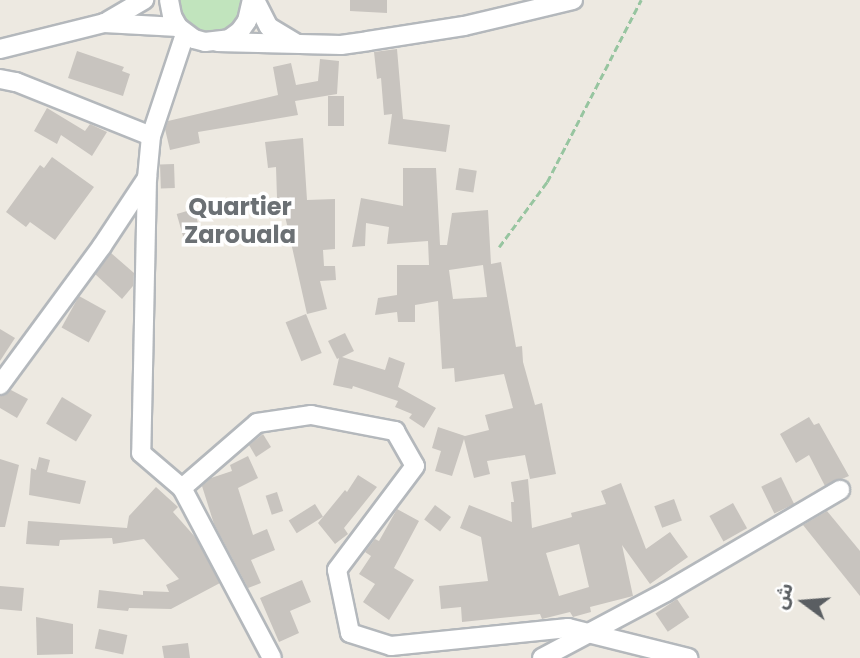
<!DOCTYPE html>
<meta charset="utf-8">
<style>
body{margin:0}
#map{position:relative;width:860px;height:658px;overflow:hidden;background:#ede9e1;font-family:Poppins,"Noto Sans Arabic",sans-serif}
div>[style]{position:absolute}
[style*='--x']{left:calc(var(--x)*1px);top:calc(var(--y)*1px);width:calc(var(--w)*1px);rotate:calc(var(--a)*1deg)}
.green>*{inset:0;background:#c1e4bd}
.building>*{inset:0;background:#c8c4bf;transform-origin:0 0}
.path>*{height:2.5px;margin-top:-1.25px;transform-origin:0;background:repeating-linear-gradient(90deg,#97c5a0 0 7px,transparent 0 10.5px)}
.roads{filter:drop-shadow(2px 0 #b4b8bc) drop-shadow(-2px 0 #b4b8bc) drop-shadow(0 2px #b4b8bc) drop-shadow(0 -2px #b4b8bc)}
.minor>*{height:18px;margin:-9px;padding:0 9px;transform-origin:9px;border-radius:9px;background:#fff}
span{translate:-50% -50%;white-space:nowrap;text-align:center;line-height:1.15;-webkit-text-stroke:7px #fff;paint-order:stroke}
.quarter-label{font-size:24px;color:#6b7074;font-weight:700}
.north{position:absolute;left:769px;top:567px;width:70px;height:70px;-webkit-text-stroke:5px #fff;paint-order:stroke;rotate:286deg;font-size:19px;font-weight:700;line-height:28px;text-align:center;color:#5a5e62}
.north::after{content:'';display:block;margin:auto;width:24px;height:32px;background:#5a5e62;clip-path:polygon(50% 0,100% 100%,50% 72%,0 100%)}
</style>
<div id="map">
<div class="green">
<i style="clip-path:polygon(176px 0,246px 0,241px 19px,226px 33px,197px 33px,181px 20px)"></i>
</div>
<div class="building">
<i style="clip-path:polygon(350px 0,387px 0,387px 13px,350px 11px)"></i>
<i style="clip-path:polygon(397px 49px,403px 119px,450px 125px,446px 152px,388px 144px,392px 114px,384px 115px,381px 78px,377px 79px,374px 52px)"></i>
<i style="clip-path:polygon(77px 51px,124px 67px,122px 71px,130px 74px,123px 96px,68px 78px)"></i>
<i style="clip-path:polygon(320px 59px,339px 61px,337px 94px,295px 101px,298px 115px,198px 132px,200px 143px,170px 150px,165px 129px,168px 121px,278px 95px,273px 67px,291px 63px,296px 85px,318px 81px)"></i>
<i style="left:328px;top:96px;width:16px;height:30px"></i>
<i style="clip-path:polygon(47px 108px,85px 131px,90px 124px,107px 132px,92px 156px,61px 135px,57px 144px,34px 131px)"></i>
<i style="clip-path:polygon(303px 138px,307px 200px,335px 199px,335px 249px,323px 250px,324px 266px,335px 266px,336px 280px,320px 281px,327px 309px,307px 314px,281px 198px,277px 198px,276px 167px,268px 168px,265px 142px)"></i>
<i style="clip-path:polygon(52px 157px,94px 187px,55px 240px,30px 222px,26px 227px,6px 212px,40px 165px,44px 168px)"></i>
<i style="left:174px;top:164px;width:24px;height:14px;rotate:88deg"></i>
<i style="clip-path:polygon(evenodd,403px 168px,436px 168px,440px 245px,447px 245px,452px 213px,488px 210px,491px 264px,501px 262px,516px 347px,522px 346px,523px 362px,535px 405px,542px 403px,556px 474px,530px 479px,525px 455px,487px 461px,490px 474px,474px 478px,464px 439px,452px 476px,435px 471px,441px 451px,432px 448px,438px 427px,465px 436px,489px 430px,485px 415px,513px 408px,504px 374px,455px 382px,454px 368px,442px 369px,438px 301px,415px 305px,415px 322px,398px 322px,397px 312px,375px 315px,378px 298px,397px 295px,397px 265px,429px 265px,428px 241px,387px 244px,389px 227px,366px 223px,365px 246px,352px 247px,361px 198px,403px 206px,403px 168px,483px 265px,487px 297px,453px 299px,449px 270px,483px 265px)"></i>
<i style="left:459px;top:168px;width:18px;height:22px;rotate:9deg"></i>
<i style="left:194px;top:209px;width:33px;height:18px;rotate:74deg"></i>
<i style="clip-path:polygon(111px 253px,134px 273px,133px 286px,122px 299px,95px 274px)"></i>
<i style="left:79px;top:296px;width:31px;height:36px;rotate:29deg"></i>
<i style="left:306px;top:314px;width:42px;height:22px;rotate:68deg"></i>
<i style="clip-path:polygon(0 329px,15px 338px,0 361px)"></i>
<i style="clip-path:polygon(345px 333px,354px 351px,342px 357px,385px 370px,389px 357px,405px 363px,398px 387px,436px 408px,424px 428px,409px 418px,412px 414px,395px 407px,398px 401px,353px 386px,352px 389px,333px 385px,339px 358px,337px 359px,328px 341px)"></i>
<i style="clip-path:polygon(11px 390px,28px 399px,17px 418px,0 408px,0 396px)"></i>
<i style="left:62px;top:397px;width:35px;height:31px;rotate:31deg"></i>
<i style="clip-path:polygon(809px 417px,814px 425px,819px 423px,849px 476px,825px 486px,809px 455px,796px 463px,780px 434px)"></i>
<i style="clip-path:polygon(263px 434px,271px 447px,256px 457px,249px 445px)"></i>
<i style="clip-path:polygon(248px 456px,258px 478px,238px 488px,253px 535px,267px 529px,275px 550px,251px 560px,261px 583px,248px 588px,214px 524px,202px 486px,211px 478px,232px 471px,230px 465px)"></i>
<i style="clip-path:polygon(39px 457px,50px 460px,47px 472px,86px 481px,80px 504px,29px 495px,31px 468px,36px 470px)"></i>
<i style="clip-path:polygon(0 459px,19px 465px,5px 527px,0 527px)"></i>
<i style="clip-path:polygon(358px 475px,377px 487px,344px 528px,348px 534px,335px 544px,318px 523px,345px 490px,347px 492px)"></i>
<i style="left:781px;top:477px;width:30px;height:22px;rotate:64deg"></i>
<i style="clip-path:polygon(evenodd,528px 479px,532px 528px,572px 517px,571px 513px,606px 504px,601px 491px,621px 483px,646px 549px,670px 532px,688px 557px,650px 584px,622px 545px,633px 596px,590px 607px,591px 612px,573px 617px,570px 612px,542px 619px,540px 614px,462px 622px,461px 607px,441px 609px,439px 586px,488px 581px,481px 537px,460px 528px,469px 505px,512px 522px,511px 502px,514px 502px,511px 482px,528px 479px,579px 544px,589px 587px,559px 596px,546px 553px,579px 544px)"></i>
<i style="clip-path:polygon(156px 487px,178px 507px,173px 512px,196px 538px,220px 583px,171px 609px,129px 608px,128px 611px,97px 608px,99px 590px,143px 595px,143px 591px,169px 592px,166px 585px,179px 579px,144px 539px,113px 544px,112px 538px,60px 540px,59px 546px,26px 544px,28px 521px,127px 528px,129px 516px)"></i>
<i style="left:277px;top:492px;width:20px;height:12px;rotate:72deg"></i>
<i style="left:674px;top:499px;width:23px;height:21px;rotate:70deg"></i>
<i style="left:733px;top:503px;width:29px;height:27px;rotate:61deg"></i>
<i style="left:315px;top:504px;width:15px;height:31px;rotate:58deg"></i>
<i style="left:435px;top:505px;width:20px;height:18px;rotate:37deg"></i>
<i style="clip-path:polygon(397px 509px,419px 521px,394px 568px,414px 580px,389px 620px,363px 602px,375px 584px,359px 574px,371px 556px,365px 552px,375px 539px,379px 541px)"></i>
<i style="clip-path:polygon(827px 511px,860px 551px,860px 596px,803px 525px)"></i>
<i style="clip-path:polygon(302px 580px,311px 602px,290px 611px,299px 633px,279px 642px,260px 598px)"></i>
<i style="left:0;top:586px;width:24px;height:23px;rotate:5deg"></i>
<i style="left:677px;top:599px;width:22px;height:26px;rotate:56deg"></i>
<i style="clip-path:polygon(36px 617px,73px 624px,73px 654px,37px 655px)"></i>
<i style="left:99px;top:629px;width:29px;height:20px;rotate:12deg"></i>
<i style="clip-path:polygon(188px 643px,190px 658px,164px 658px,162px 646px)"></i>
</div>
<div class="path">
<i style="--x:499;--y:247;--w:81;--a:-53.6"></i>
<i style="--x:547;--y:182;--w:205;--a:-62.7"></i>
</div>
<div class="roads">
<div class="minor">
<i style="--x:169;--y:0;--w:16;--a:79"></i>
<i style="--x:172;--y:16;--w:13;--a:61"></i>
<i style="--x:178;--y:27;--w:20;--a:37"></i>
<i style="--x:194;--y:39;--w:11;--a:15"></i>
<i style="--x:205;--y:42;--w:24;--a:-7"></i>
<i style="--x:229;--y:39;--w:14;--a:-36"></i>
<i style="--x:240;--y:31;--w:12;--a:-55"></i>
<i style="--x:247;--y:21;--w:22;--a:-77"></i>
<i style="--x:255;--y:0;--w:30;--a:63"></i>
<i style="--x:269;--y:27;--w:31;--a:31"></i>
<i style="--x:108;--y:21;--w:42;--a:-30.3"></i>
<i style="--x:185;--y:34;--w:108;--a:108.4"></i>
<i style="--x:151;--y:136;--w:42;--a:95.4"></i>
<i style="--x:147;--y:178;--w:275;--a:91.2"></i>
<i style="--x:141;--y:453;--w:54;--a:40.5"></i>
<i style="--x:182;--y:488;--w:99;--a:-40.9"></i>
<i style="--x:257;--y:423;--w:55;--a:-8.4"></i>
<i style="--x:311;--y:415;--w:86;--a:10.8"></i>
<i style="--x:395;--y:431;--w:40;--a:60.3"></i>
<i style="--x:415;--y:466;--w:130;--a:126.9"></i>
<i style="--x:337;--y:570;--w:64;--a:78.3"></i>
<i style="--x:350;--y:633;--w:43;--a:17.6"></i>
<i style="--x:391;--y:646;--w:178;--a:-5.8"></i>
<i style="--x:568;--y:628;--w:124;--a:14"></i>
<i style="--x:217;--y:42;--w:124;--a:1.4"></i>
<i style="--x:341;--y:45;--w:27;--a:-8"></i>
<i style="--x:368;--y:41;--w:97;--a:-8.9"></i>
<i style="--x:464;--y:26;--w:112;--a:-13.4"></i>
<i style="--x:0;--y:49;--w:107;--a:-14"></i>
<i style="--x:104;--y:23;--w:74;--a:3.1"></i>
<i style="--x:0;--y:79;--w:16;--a:11"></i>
<i style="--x:16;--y:82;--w:145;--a:21.8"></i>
<i style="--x:0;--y:385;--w:172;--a:-53.7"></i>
<i style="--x:102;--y:246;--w:82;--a:-56.5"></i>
<i style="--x:182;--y:488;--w:192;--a:62.1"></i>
<i style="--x:542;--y:658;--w:140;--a:-28"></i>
<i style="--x:666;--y:592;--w:202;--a:-30.4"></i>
</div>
</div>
<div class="quarter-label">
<span style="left:240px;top:221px">Quartier<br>Zarouala</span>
</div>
<div class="north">ش</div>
</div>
